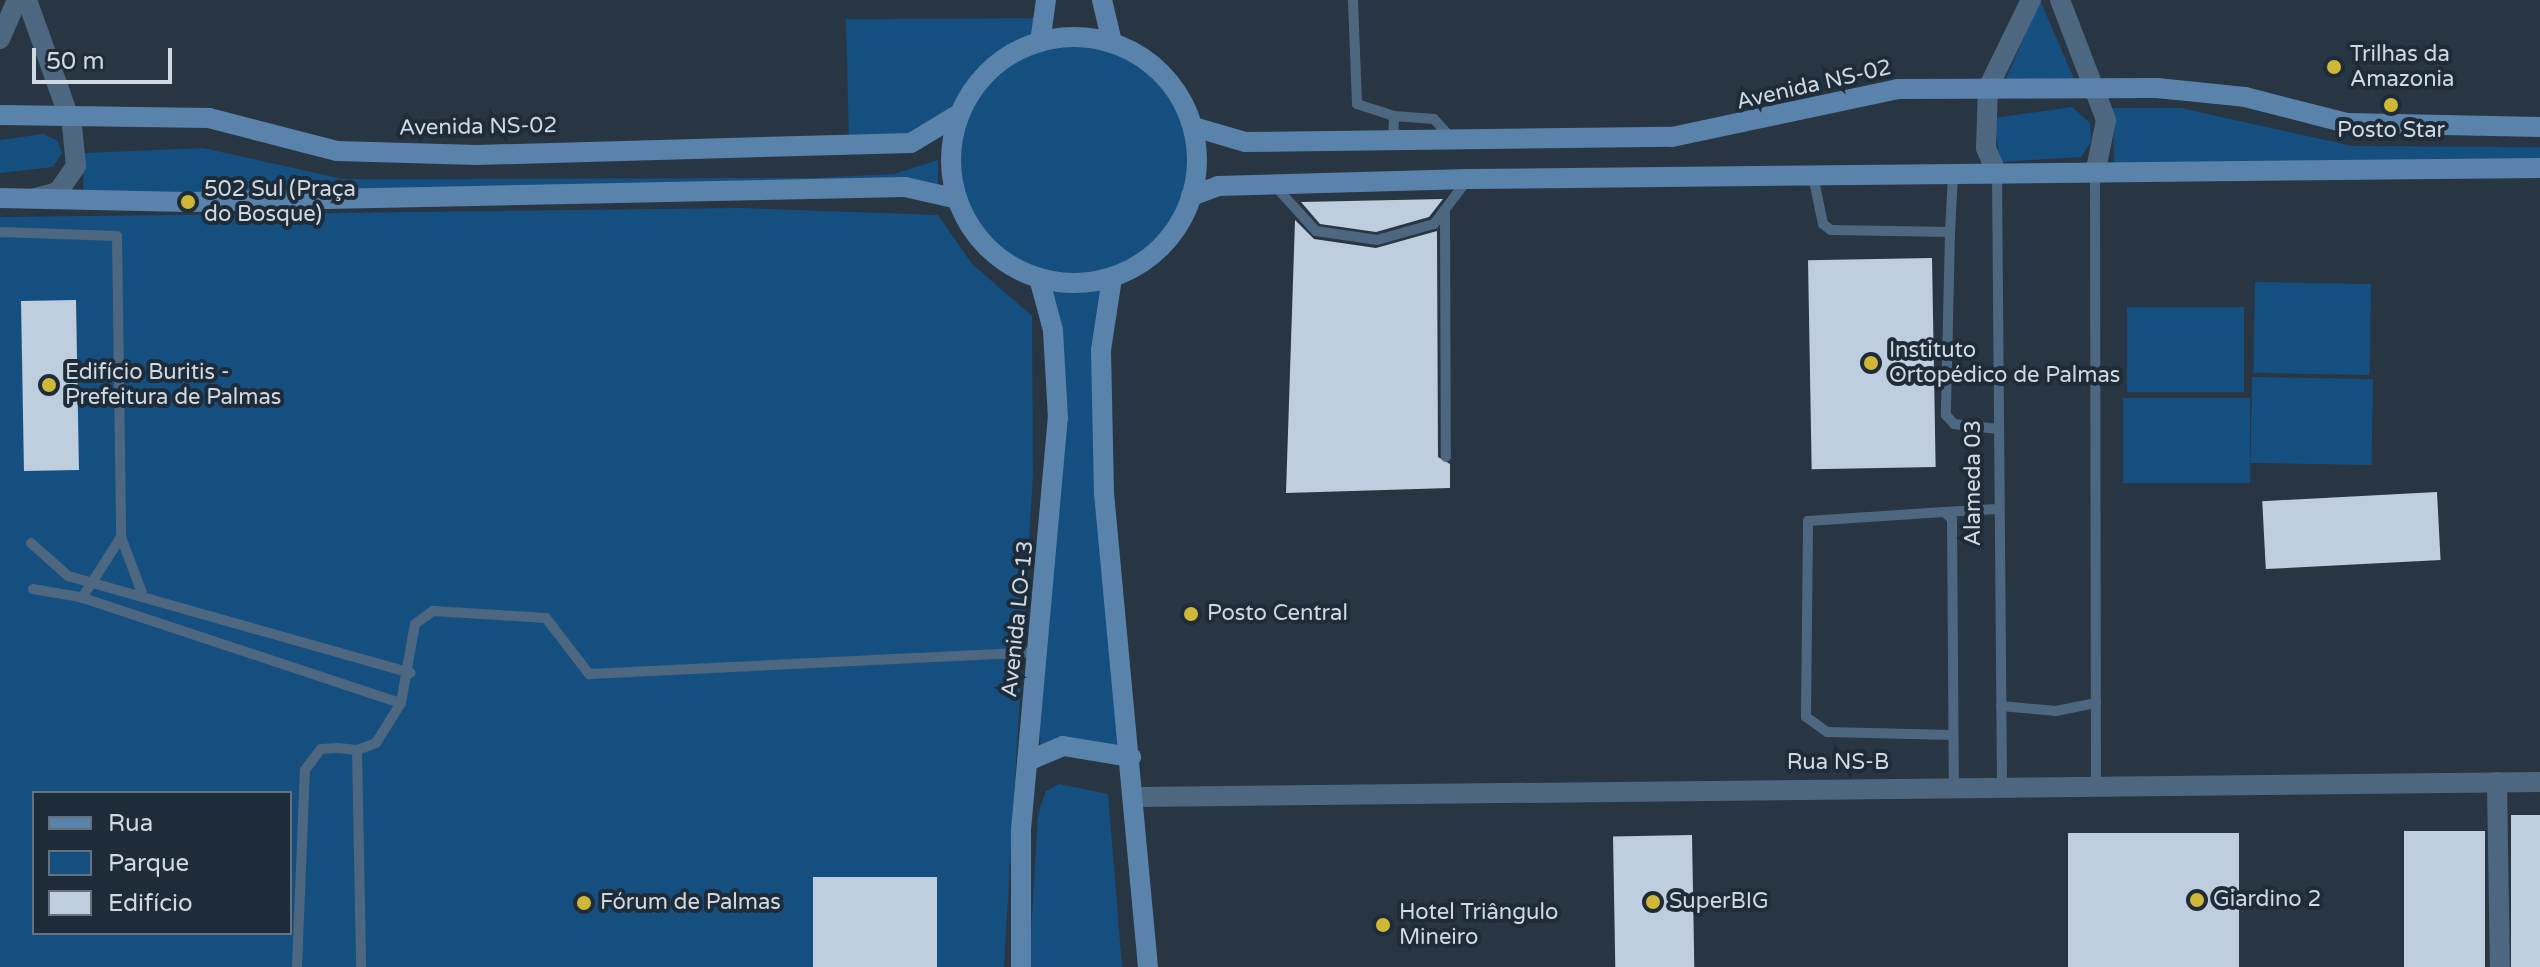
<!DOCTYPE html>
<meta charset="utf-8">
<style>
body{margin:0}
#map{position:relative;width:2540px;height:967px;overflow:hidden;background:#283542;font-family:"Varela Round",sans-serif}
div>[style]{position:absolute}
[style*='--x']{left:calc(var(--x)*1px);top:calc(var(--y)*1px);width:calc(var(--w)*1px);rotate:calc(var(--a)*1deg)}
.green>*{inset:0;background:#144f80;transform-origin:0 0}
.building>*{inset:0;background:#becede;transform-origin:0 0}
.lane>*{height:10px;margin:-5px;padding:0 5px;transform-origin:5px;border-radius:5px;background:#4e6780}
.street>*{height:20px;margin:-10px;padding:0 10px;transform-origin:10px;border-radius:10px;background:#4e6780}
.secondary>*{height:20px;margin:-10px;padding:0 10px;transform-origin:10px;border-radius:10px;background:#5a83ab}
.secondary>.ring{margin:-10px;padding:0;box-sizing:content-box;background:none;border:20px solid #5a83ab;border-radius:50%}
.dots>*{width:22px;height:22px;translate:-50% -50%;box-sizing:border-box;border:4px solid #1e2b38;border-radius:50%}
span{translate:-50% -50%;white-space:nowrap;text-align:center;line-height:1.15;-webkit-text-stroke:8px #1e2b38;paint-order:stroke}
.poi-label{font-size:22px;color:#d0d9e1}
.left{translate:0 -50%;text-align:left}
.street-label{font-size:22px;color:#d0d9e1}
.legend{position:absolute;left:32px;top:791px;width:260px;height:144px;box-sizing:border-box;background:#1e2b38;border:2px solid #65717c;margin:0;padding:10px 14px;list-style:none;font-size:24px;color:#d0d9e1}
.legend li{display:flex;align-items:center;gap:16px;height:40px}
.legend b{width:40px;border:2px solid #65717c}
.scale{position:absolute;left:32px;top:48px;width:140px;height:36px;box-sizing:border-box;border:4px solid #d0d9e1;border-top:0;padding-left:10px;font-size:24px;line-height:28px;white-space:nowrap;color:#d0d9e1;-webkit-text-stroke:6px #1e2b38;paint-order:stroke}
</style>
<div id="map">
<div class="green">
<i style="clip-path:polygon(2040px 0,2074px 79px,2006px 79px)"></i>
<i style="clip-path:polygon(1046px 18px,1041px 42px,1077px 37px,1147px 61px,1194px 127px,1191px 196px,1146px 260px,1112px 278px,1101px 368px,1131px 757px,1081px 746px,1041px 757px,1037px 652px,1062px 462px,1039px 278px,985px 245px,954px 198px,954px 118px,932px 134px,849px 145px,846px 19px)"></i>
<i style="clip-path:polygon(2072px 107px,2090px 123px,2091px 142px,2081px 157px,2000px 162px,1994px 118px)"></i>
<i style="clip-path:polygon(2113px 108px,2181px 108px,2353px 146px,2540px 147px,2540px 165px,2114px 163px)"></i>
<i style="clip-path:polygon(43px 134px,58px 141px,62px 153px,53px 167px,0 173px,0 140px)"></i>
<i style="clip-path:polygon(203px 148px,342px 179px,813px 178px,894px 174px,938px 160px,938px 203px,879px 192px,83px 194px,84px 153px)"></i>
<i style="clip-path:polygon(evenodd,741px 208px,938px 215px,972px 264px,1032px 316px,1033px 474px,1004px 967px,0 967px,0 217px,741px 208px,34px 793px,290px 793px,290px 933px,34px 933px,34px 793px)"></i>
<i style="left:2371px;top:284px;width:91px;height:116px;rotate:91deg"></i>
<i style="left:2244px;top:307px;width:85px;height:117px;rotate:90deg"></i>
<i style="left:2373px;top:379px;width:86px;height:121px;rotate:91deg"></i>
<i style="left:2123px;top:398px;width:127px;height:85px"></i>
<i style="clip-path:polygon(1059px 784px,1108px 794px,1122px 967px,1029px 967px,1038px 814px,1046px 791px)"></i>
</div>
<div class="building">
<i style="clip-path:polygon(1443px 199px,1429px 217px,1376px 232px,1320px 224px,1301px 202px)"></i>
<i style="clip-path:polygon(1295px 220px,1314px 239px,1376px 248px,1437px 231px,1438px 457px,1450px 464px,1450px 488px,1286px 493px)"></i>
<i style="left:1932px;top:258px;width:209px;height:124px;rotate:89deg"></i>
<i style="left:76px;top:300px;width:170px;height:55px;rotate:89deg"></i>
<i style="left:2437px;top:492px;width:68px;height:175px;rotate:87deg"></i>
<i style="left:2511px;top:815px;width:29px;height:152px"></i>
<i style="left:2404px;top:831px;width:81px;height:136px"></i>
<i style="left:2239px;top:833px;width:134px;height:171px;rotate:90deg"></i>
<i style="left:1692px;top:835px;width:132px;height:79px;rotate:89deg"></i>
<i style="left:813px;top:877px;width:124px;height:90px"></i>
</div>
<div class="lane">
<i style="--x:1353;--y:0;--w:104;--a:87.8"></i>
<i style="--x:1357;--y:104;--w:39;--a:18"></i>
<i style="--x:1394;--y:116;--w:25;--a:92"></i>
<i style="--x:1394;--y:116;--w:40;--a:4.3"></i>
<i style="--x:1434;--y:119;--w:27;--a:48"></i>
<i style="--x:1997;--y:174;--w:612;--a:89.53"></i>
<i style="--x:2095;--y:174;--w:608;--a:89.91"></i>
<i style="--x:1813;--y:176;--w:49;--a:78.2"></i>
<i style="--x:1823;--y:224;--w:10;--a:37"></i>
<i style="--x:1831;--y:230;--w:119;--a:1"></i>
<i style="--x:1950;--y:232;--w:58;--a:-87"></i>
<i style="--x:1275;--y:186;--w:61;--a:47.7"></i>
<i style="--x:1316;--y:231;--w:62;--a:8.4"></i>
<i style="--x:1377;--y:240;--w:59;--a:-15.7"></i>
<i style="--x:1434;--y:224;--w:56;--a:-52.9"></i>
<i style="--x:1445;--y:213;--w:244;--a:89.8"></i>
<i style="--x:0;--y:232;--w:117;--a:2"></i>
<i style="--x:117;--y:236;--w:301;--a:89.2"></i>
<i style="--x:121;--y:537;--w:60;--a:69.4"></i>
<i style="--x:1950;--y:232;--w:183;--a:91.3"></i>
<i style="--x:1946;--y:415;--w:12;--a:48"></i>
<i style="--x:1954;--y:424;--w:44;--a:6.5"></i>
<i style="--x:1944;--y:512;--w:54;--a:-3.2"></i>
<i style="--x:31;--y:543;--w:50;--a:41.7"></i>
<i style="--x:68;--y:576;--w:356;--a:15.8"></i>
<i style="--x:33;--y:589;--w:48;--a:9.7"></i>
<i style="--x:80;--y:597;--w:338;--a:18.3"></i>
<i style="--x:82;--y:598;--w:72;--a:-57.4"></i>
<i style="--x:2001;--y:706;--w:55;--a:5.2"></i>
<i style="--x:2056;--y:711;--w:41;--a:-11.3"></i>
<i style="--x:1953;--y:735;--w:126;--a:-178.6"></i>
<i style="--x:1827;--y:732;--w:26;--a:-144"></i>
<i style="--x:1806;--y:717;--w:196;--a:-89.4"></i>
<i style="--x:1808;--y:521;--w:136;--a:-3.8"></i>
<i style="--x:1944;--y:512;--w:11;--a:41"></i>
<i style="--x:1952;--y:519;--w:267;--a:89.6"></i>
<i style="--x:357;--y:750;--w:20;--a:-20"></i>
<i style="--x:376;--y:743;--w:47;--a:-58"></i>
<i style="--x:401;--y:703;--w:80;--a:-80"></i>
<i style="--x:415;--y:624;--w:22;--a:-36"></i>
<i style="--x:433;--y:611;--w:113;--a:3.5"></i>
<i style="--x:546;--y:618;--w:71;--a:52.5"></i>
<i style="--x:589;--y:674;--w:449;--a:-2.8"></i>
<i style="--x:297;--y:967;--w:197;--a:-87.7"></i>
<i style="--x:305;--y:770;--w:26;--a:-53"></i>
<i style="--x:321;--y:749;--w:17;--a:-3"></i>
<i style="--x:338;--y:748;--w:19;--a:6"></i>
<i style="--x:357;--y:750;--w:217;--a:88.9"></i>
</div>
<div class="street">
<i style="--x:27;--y:0;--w:134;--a:70.3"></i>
<i style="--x:72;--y:126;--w:40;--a:84.3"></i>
<i style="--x:76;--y:166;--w:32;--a:125"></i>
<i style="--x:58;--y:192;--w:23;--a:165"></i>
<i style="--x:2060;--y:0;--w:129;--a:69"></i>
<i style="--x:2106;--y:120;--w:55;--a:101.5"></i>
<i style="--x:0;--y:39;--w:43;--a:-66.4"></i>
<i style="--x:1997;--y:174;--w:28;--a:-113"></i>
<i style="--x:1986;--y:148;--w:60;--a:-88.1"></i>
<i style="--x:1988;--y:88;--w:98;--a:-64"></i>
<i style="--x:2497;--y:782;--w:185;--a:89.1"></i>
<i style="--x:1137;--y:797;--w:1403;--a:-0.61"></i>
</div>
<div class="secondary">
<i style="--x:1102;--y:0;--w:43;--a:76.6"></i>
<i class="ring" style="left:951px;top:37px;width:226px;height:226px"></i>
<i style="--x:1040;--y:42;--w:42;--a:-81.9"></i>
<i style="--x:0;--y:115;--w:209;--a:0.8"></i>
<i style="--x:209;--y:118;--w:132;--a:14.5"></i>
<i style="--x:337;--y:151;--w:140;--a:1.6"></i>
<i style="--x:477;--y:155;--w:434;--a:-1.6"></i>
<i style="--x:911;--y:143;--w:50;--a:-31.2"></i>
<i style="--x:1194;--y:127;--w:53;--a:16.4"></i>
<i style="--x:1245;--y:142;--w:427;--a:-0.7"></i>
<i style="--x:1672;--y:137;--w:230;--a:-12"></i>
<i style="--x:1897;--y:89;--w:260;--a:-0.2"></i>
<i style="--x:2157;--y:88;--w:88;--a:5.8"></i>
<i style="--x:2245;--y:97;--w:105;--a:14.3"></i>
<i style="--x:2347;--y:123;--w:193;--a:1.2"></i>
<i style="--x:1191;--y:196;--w:29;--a:-20"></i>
<i style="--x:1218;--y:186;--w:250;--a:-1.6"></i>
<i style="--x:1468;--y:179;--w:1072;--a:-0.59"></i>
<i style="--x:0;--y:198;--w:188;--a:1.2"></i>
<i style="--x:188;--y:202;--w:717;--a:-1.2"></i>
<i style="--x:905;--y:187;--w:50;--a:12.7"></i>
<i style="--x:1112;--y:278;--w:73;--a:98.7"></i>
<i style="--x:1101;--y:350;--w:143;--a:88.8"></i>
<i style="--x:1104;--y:493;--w:476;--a:84.7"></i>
<i style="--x:1030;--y:760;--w:36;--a:-23"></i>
<i style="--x:1063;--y:746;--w:69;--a:9.2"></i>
<i style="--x:1021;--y:967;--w:137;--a:-90"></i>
<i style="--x:1021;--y:830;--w:414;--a:-84.9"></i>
<i style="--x:1058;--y:418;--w:88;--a:-93.3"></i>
<i style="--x:1053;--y:330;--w:54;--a:-105.1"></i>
</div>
<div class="dots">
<i style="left:2334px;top:67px;background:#cfb837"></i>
<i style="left:2391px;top:105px;background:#cfb837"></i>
<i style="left:188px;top:202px;background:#cfb837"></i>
<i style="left:1871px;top:363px;background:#cfb837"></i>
<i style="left:49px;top:385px;background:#cfb837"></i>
<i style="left:1191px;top:614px;background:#cfb837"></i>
<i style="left:2197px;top:900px;background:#cfb837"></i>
<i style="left:1653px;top:902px;background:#cfb837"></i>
<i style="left:584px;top:903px;background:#cfb837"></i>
<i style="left:1383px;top:925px;background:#cfb837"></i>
</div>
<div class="poi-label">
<span class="left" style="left:2350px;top:67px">Trilhas da<br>Amazonia</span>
<span style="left:2391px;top:131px">Posto Star</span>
<span class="left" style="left:204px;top:202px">502 Sul (Praça<br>do Bosque)</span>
<span class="left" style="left:1889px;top:363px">Instituto<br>Ortopédico de Palmas</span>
<span class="left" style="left:65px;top:385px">Edifício Buritis -<br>Prefeitura de Palmas</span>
<span class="left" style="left:1207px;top:614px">Posto Central</span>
<span class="left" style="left:2213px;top:900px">Giardino 2</span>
<span class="left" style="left:1669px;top:902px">SuperBIG</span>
<span class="left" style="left:600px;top:903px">Fórum de Palmas</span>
<span class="left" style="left:1399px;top:925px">Hotel Triângulo<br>Mineiro</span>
</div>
<div class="street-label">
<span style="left:1814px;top:85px;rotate:-13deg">Avenida NS-02</span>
<span style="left:478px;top:127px;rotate:-1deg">Avenida NS-02</span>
<span style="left:1974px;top:483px;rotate:-90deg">Alameda 03</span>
<span style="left:1018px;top:619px;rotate:-84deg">Avenida LO-13</span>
<span style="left:1838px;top:763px">Rua NS-B</span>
</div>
<ul class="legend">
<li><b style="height:10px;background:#5a83ab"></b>Rua</li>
<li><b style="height:22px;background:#144f80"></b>Parque</li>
<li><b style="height:22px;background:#becede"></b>Edifício</li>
</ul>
<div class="scale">50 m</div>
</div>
